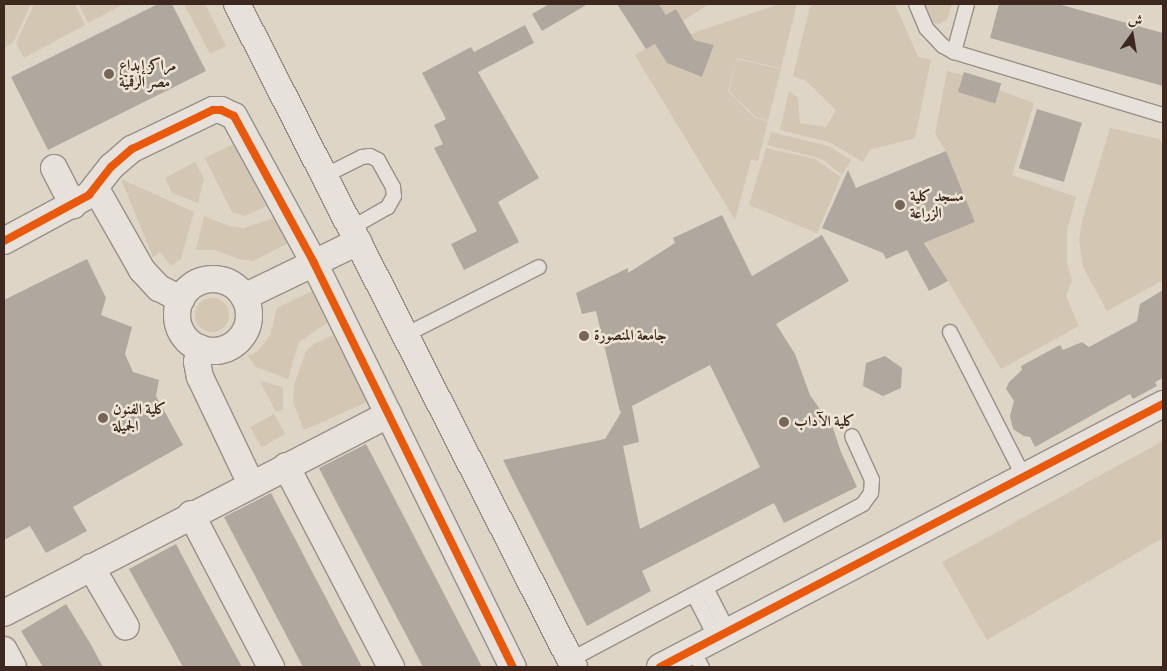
<!DOCTYPE html>
<meta charset="utf-8">
<style>
body{margin:0}
#map{position:relative;width:1167px;height:671px;overflow:hidden;background:#ded5c7;font-family:"IM FELL English",Amiri,serif}
div>[style]{position:absolute}
[style*='--x']{left:calc(var(--x)*1px);top:calc(var(--y)*1px);width:calc(var(--w)*1px);rotate:calc(var(--a)*1deg)}
.green>*{inset:0;background:#d3c6b3;transform-origin:0 0}
.round{border-radius:50%}
.building>*{inset:0;background:#b0a89e;transform-origin:0 0}
.roads{filter:drop-shadow(1px 0 #989087) drop-shadow(-1px 0 #989087) drop-shadow(0 1px #989087) drop-shadow(0 -1px #989087)}
.lane>*{height:14px;margin:-7px;padding:0 7px;transform-origin:7px;border-radius:7px;background:#e6e1da}
.street>*{height:26px;margin:-13px;padding:0 13px;transform-origin:13px;border-radius:13px;background:#e6e1da}
.street>.ring{margin:-13px;padding:0;box-sizing:content-box;background:none;border:26px solid #e6e1da;border-radius:50%}
.cycleway>*{height:8px;margin:-4px;padding:0 4px;transform-origin:4px;border-radius:4px;background:#e8590c}
.dots>*{width:14px;height:14px;translate:-50% -50%;box-sizing:border-box;border:2px solid #efe5d5;border-radius:50%}
span{translate:-50% -50%;white-space:nowrap;text-align:center;line-height:1.15;-webkit-text-stroke:5px #efe5d5;paint-order:stroke}
.poi-label{font-size:15px;color:#3d2820;font-weight:700}
.left{translate:0 -50%;text-align:left}
.frame{position:absolute;inset:0;border:5px solid #3d2820;pointer-events:none}
.north{position:absolute;left:1107px;top:10px;width:50px;height:50px;-webkit-text-stroke:4px #efe5d5;paint-order:stroke;rotate:13deg;font-size:14px;font-weight:700;line-height:20px;text-align:center;color:#3d2820}
.north::after{content:'';display:block;margin:auto;width:18px;height:22px;background:#3d2820;clip-path:polygon(50% 0,100% 100%,50% 72%,0 100%)}
</style>
<div id="map">
<div class="green">
<i style="clip-path:polygon(4px 4px,31px 4px,13px 43px,4px 48px)"></i>
<i style="clip-path:polygon(34px 4px,75px 4px,85px 25px,24px 58px,16px 43px)"></i>
<i style="clip-path:polygon(79px 4px,124px 4px,88px 23px)"></i>
<i style="clip-path:polygon(184px 4px,205px 4px,226px 46px,210px 54px)"></i>
<i style="clip-path:polygon(659px 4px,709px 4px,683px 21px,676px 9px,666px 15px)"></i>
<i style="clip-path:polygon(779px 4px,797px 4px,781px 68px,737px 58px,728px 91px,755px 118px,768px 121px,758px 161px,751px 160px,735px 220px,635px 55px,655px 44px,663px 56px,690px 47px,681px 69px,702px 77px,714px 45px,694px 40px,690px 34px)"></i>
<i style="clip-path:polygon(818px 4px,895px 4px,918px 57px,931px 60px,915px 138px,870px 150px,863px 162px,829px 142px,780px 130px,789px 91px,798px 98px,800px 123px,826px 127px,836px 110px,805px 80px,793px 76px,810px 6px)"></i>
<i style="clip-path:polygon(924px 4px,952px 4px,947px 20px,939px 24px,934px 23px,928px 16px)"></i>
<i style="clip-path:polygon(737px 59px,781px 69px,768px 120px,756px 117px,729px 91px)"></i>
<i style="clip-path:polygon(947px 71px,963px 75px,958px 92px,994px 103px,998px 90px,1034px 103px,1012px 175px,1076px 197px,1067px 230px,1067px 263px,1072px 280px,1066px 296px,1079px 326px,1001px 369px,925px 243px,975px 222px,946px 151px,935px 134px)"></i>
<i style="clip-path:polygon(1110px 128px,1159px 139px,1163px 145px,1163px 280px,1107px 311px,1083px 267px,1079px 240px,1082px 221px)"></i>
<i style="clip-path:polygon(771px 132px,828px 146px,851px 160px,842px 175px,825px 161px,815px 157px,767px 145px)"></i>
<i style="clip-path:polygon(234px 144px,266px 206px,245px 216px,232px 212px,205px 158px)"></i>
<i style="clip-path:polygon(766px 148px,815px 159px,841px 177px,817px 233px,749px 205px)"></i>
<i style="clip-path:polygon(195px 162px,204px 179px,198px 203px,172px 193px,165px 178px)"></i>
<i style="clip-path:polygon(121px 179px,194px 212px,181px 259px,171px 266px,160px 252px,153px 257px)"></i>
<i style="clip-path:polygon(204px 216px,229px 226px,244px 228px,277px 217px,288px 243px,253px 261px,239px 259px,215px 250px,196px 250px)"></i>
<i style="clip-path:polygon(312px 291px,327px 323px,299px 342px,288px 379px,254px 366px,248px 356px,258px 351px,270px 336px,277px 308px)"></i>
<i class="round" style="left:195px;top:298px;width:34px;height:34px"></i>
<i style="clip-path:polygon(333px 335px,367px 402px,304px 430px,293px 402px,294px 385px,306px 351px,314px 344px)"></i>
<i style="clip-path:polygon(260px 381px,283px 387px,283px 409px,276px 412px)"></i>
<i style="left:274px;top:414px;width:23px;height:27px;rotate:61deg"></i>
<i style="clip-path:polygon(1163px 441px,1163px 538px,987px 640px,942px 562px)"></i>
</div>
<div class="building">
<i style="clip-path:polygon(158px 4px,172px 4px,206px 71px,48px 150px,11px 77px)"></i>
<i style="clip-path:polygon(549px 4px,588px 4px,542px 31px,532px 14px)"></i>
<i style="clip-path:polygon(617px 4px,659px 4px,666px 15px,676px 9px,694px 40px,714px 45px,702px 77px,667px 63px,655px 44px,646px 49px)"></i>
<i style="clip-path:polygon(999px 4px,1058px 4px,1163px 33px,1163px 86px,990px 38px)"></i>
<i style="clip-path:polygon(525px 25px,534px 43px,478px 72px,539px 178px,498px 202px,519px 242px,464px 270px,451px 244px,477px 231px,434px 148px,443px 144px,434px 125px,446px 119px,422px 73px,471px 47px,474px 52px)"></i>
<i style="left:964px;top:72px;width:39px;height:21px;rotate:17deg"></i>
<i style="left:1037px;top:109px;width:47px;height:62px;rotate:17deg"></i>
<i style="clip-path:polygon(946px 151px,975px 222px,924px 243px,948px 281px,929px 291px,907px 250px,886px 259px,883px 253px,822px 228px,848px 170px,856px 188px)"></i>
<i style="clip-path:polygon(evenodd,722px 215px,752px 276px,822px 235px,849px 281px,776px 324px,795px 354px,810px 395px,833px 428px,841px 452px,857px 487px,784px 523px,774px 503px,722px 530px,642px 571px,651px 591px,587px 626px,503px 460px,605px 439px,622px 411px,620px 412px,596px 311px,582px 314px,576px 293px,628px 268px,628px 273px,675px 243px,673px 238px,722px 215px,710px 365px,760px 467px,640px 529px,623px 446px,639px 442px,632px 406px,710px 365px)"></i>
<i style="clip-path:polygon(87px 259px,106px 298px,101px 315px,132px 327px,125px 354px,133px 372px,159px 380px,156px 396px,183px 445px,73px 507px,87px 531px,46px 553px,30px 526px,4px 540px,4px 300px)"></i>
<i style="clip-path:polygon(1163px 290px,1163px 378px,1155px 382px,1157px 386px,1133px 399px,1130px 394px,1035px 447px,1030px 437px,1024px 436px,1013px 429px,1010px 416px,1014px 401px,1006px 389px,1009px 382px,1022px 370px,1021px 366px,1060px 345px,1063px 350px,1082px 342px,1089px 347px,1137px 321px,1140px 304px)"></i>
<i style="clip-path:polygon(885px 356px,902px 368px,901px 388px,883px 396px,863px 386px,866px 363px)"></i>
<i style="clip-path:polygon(366px 444px,387px 484px,482px 667px,423px 667px,340px 509px,319px 468px)"></i>
<i style="clip-path:polygon(271px 493px,292px 533px,362px 667px,303px 667px,244px 555px,224px 517px)"></i>
<i style="clip-path:polygon(176px 544px,197px 584px,242px 667px,183px 667px,129px 569px)"></i>
<i style="clip-path:polygon(66px 604px,90px 643px,103px 667px,43px 667px,21px 631px)"></i>
</div>
<div class="roads">
<div class="lane">
<i style="--x:916;--y:4;--w:26;--a:67"></i>
<i style="--x:926;--y:28;--w:25;--a:47"></i>
<i style="--x:943;--y:46;--w:13;--a:29"></i>
<i style="--x:954;--y:52;--w:218;--a:16.8"></i>
<i style="--x:954;--y:52;--w:50;--a:-74.8"></i>
<i style="--x:324;--y:176;--w:42;--a:-26.6"></i>
<i style="--x:362;--y:157;--w:8;--a:-7"></i>
<i style="--x:370;--y:156;--w:9;--a:27"></i>
<i style="--x:378;--y:160;--w:31;--a:61"></i>
<i style="--x:393;--y:187;--w:9;--a:84"></i>
<i style="--x:394;--y:196;--w:13;--a:119"></i>
<i style="--x:388;--y:207;--w:43;--a:150.4"></i>
<i style="--x:950;--y:332;--w:163;--a:63"></i>
<i style="--x:405;--y:335;--w:150;--a:-26.9"></i>
<i style="--x:706;--y:588;--w:48;--a:62.9"></i>
<i style="--x:694;--y:595;--w:48;--a:62.9"></i>
<i style="--x:692;--y:650;--w:20;--a:60"></i>
<i style="--x:570;--y:660;--w:332;--a:-28"></i>
<i style="--x:863;--y:504;--w:14;--a:-54"></i>
<i style="--x:871;--y:493;--w:13;--a:-86"></i>
<i style="--x:872;--y:480;--w:48;--a:-114.4"></i>
</div>
<div class="street">
<i style="--x:237;--y:4;--w:744;--a:63.06"></i>
<i style="--x:54;--y:168;--w:42;--a:62.8"></i>
<i style="--x:96;--y:189;--w:93;--a:60.4"></i>
<i style="--x:142;--y:270;--w:25;--a:47"></i>
<i style="--x:159;--y:288;--w:25;--a:27"></i>
<i style="--x:4;--y:241;--w:97;--a:-28.4"></i>
<i style="--x:89;--y:195;--w:36;--a:-52"></i>
<i style="--x:111;--y:167;--w:28;--a:-41"></i>
<i style="--x:132;--y:149;--w:90;--a:-25.7"></i>
<i style="--x:213;--y:110;--w:8;--a:0"></i>
<i style="--x:221;--y:110;--w:14;--a:25"></i>
<i style="--x:234;--y:116;--w:167;--a:61.4"></i>
<i style="--x:314;--y:263;--w:450;--a:63.8"></i>
<i class="ring" style="left:177px;top:279px;width:46px;height:46px"></i>
<i style="--x:244;--y:297;--w:127;--a:-25.8"></i>
<i style="--x:200;--y:348;--w:14;--a:102"></i>
<i style="--x:197;--y:362;--w:15;--a:79"></i>
<i style="--x:200;--y:377;--w:119;--a:64.5"></i>
<i style="--x:286;--y:466;--w:227;--a:62.4"></i>
<i style="--x:191;--y:514;--w:173;--a:62.4"></i>
<i style="--x:91;--y:567;--w:69;--a:59.7"></i>
<i style="--x:4;--y:613;--w:433;--a:-27.3"></i>
<i style="--x:4;--y:650;--w:19;--a:62"></i>
<i style="--x:660;--y:667;--w:568;--a:-27.6"></i>
</div>
</div>
<div class="cycleway">
<i style="--x:4;--y:241;--w:97;--a:-28.4"></i>
<i style="--x:89;--y:195;--w:36;--a:-52"></i>
<i style="--x:111;--y:167;--w:28;--a:-41"></i>
<i style="--x:132;--y:149;--w:90;--a:-25.7"></i>
<i style="--x:213;--y:110;--w:8;--a:0"></i>
<i style="--x:221;--y:110;--w:14;--a:25"></i>
<i style="--x:234;--y:116;--w:167;--a:61.4"></i>
<i style="--x:314;--y:263;--w:450;--a:63.8"></i>
<i style="--x:660;--y:667;--w:568;--a:-27.6"></i>
</div>
<div class="dots">
<i style="left:109px;top:74px;background:#75655a"></i>
<i style="left:900px;top:205px;background:#75655a"></i>
<i style="left:584px;top:336px;background:#75655a"></i>
<i style="left:103px;top:418px;background:#75655a"></i>
<i style="left:784px;top:422px;background:#75655a"></i>
</div>
<div class="poi-label">
<span class="left" style="left:119px;top:74px">مراكز إبداع<br>مصر الرقمية</span>
<span class="left" style="left:910px;top:205px">مسجد كلية<br>الزراعة</span>
<span class="left" style="left:594px;top:336px">جامعة المنصورة</span>
<span class="left" style="left:113px;top:418px">كلية الفنون<br>الجميلة</span>
<span class="left" style="left:794px;top:422px">كلية الآداب</span>
</div>
<div class="frame"></div>
<div class="north">ش</div>
</div>
